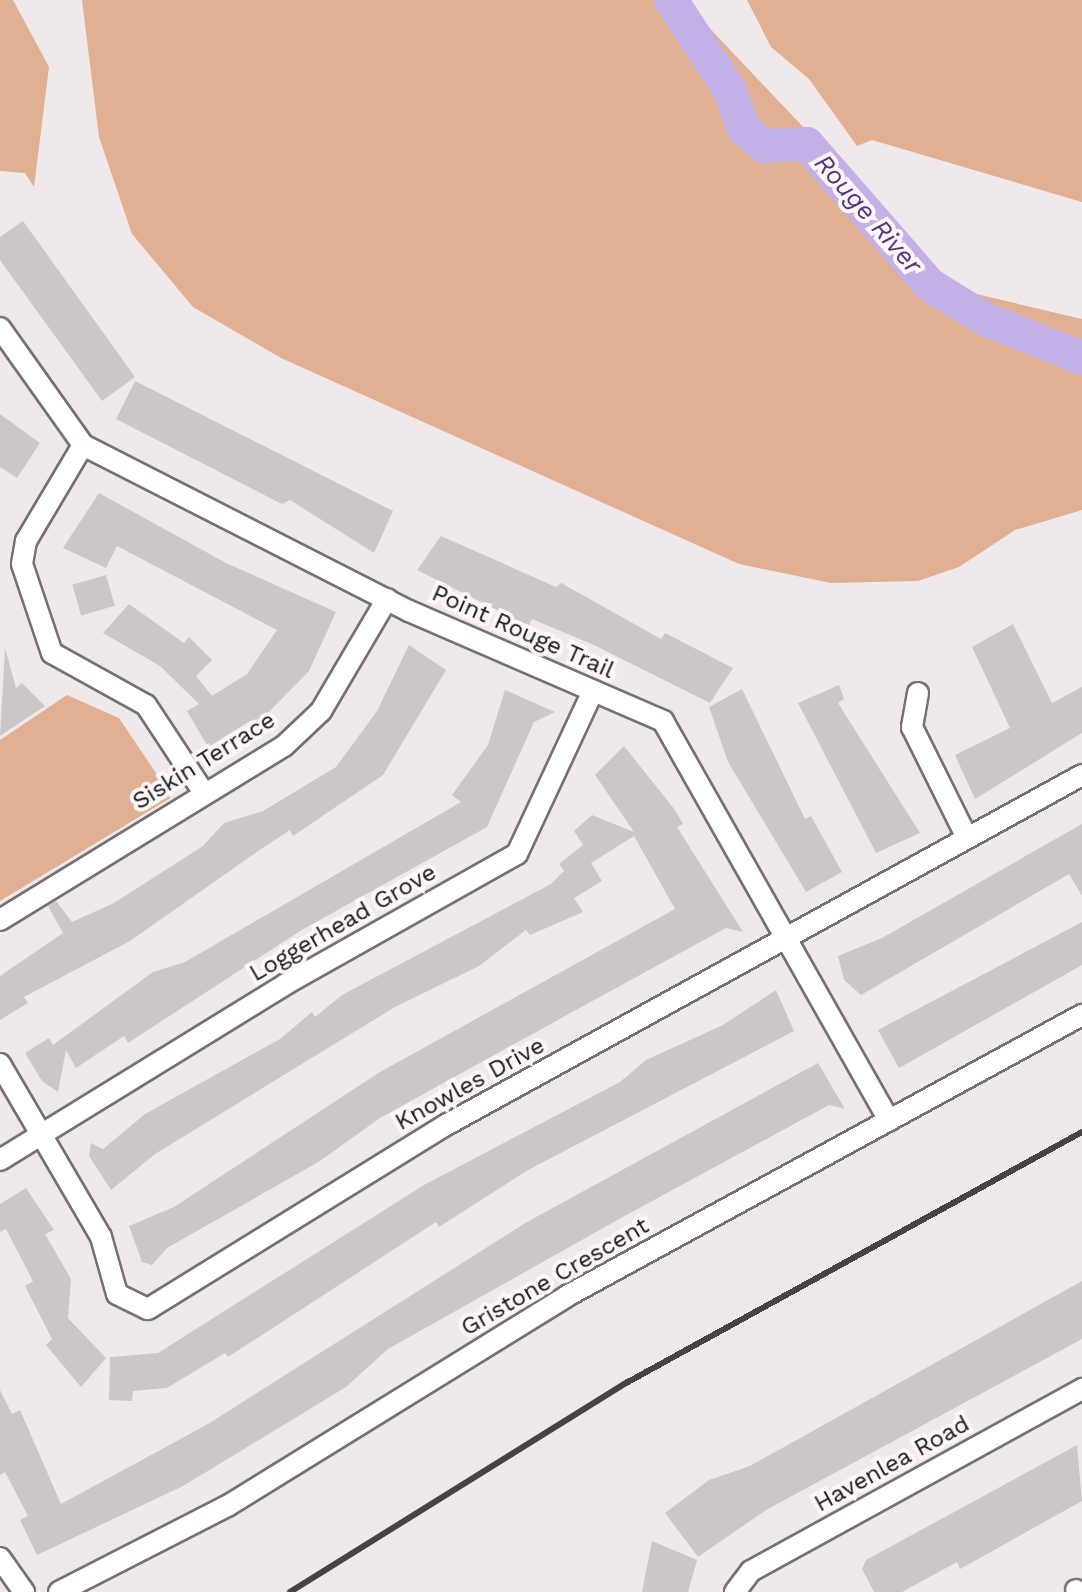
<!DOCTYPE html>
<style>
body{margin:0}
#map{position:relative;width:1082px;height:1592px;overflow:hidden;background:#f0e9eb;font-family:"Work Sans",sans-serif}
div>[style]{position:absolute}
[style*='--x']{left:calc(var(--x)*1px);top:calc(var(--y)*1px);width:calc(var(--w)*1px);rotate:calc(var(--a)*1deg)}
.green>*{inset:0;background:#e1af92}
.river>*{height:34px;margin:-17px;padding:0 17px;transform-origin:17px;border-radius:17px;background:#c1b1e6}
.building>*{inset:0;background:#cbc6ca;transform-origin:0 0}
.roads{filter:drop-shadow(2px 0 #777072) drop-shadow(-2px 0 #777072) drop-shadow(0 2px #777072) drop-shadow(0 -2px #777072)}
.minor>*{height:20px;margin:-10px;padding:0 10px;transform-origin:10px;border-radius:10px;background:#fff}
.rail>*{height:6px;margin:-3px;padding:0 3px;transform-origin:3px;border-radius:3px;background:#464344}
span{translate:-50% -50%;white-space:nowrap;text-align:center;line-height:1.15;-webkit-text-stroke:8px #fef6f9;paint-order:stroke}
.street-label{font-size:24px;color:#191717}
.water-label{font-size:26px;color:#503778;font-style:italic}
</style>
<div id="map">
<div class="green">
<i style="clip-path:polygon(0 0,13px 0,49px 67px,34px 187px,25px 173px,0 171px)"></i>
<i style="clip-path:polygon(82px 0,683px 0,822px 147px,907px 253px,972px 293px,1082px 319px,1082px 510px,1015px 530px,959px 567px,918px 581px,831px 583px,739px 564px,281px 358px,193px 307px,132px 234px,99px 137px)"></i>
<i style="clip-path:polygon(747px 0,1082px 0,1082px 202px,872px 140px,857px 146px,809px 79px,771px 47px)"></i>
<i style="clip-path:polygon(67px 695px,119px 718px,172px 797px,0 901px,0 740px)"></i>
</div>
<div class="river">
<i style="--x:671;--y:0;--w:108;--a:56.8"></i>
<i style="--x:730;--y:90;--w:41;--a:70.3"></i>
<i style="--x:744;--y:129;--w:26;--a:40"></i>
<i style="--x:764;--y:146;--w:43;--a:-2.7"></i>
<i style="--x:807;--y:144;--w:187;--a:48.9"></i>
<i style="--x:930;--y:285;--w:65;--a:31.7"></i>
<i style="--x:985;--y:319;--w:105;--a:21.9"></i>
</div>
<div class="building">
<i style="clip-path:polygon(23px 221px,135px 377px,102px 401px,0 260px,0 237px)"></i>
<i style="clip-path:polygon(135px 381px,393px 511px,374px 553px,290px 500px,282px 504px,116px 419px)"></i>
<i style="clip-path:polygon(0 414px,40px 443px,17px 478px,0 467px)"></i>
<i style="clip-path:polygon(99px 493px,226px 563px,336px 612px,309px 671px,256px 725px,250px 721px,208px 747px,187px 711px,199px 704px,160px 666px,103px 633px,129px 604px,184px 643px,189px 637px,212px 660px,196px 676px,212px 696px,247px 674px,277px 630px,117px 546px,106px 568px,63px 548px)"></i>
<i style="clip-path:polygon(441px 536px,556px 587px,561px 583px,661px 639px,665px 633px,733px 668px,710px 703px,594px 645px,532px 619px,529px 626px,417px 570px)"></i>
<i style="left:106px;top:575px;width:32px;height:35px;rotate:74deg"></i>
<i style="clip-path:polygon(1013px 624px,1052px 703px,1082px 687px,1082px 733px,975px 799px,955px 755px,1010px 728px,972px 647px)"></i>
<i style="clip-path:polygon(409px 645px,446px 670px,383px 775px,293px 836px,290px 830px,261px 849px,130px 941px,24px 997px,28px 1003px,0 1020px,0 976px,63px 933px,48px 906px,56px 901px,72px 922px,114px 903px,203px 846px,224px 823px,263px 811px,336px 767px,377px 711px)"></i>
<i style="clip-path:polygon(5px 648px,16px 688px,22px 683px,45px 706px,0 736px)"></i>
<i style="clip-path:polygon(839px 685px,844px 699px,838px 703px,920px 833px,876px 853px,798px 703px)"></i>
<i style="clip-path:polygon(742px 689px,805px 819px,811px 816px,842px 872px,806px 892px,728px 762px,709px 707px)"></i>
<i style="clip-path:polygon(505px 690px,555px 712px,534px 722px,487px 827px,300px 931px,128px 1043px,124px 1036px,76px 1068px,66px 1050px,58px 1092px,42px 1081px,25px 1053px,49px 1038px,53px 1045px,153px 972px,185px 962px,461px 802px,452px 795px,488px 745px)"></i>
<i style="clip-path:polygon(624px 746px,675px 810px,683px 824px,677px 827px,743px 932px,726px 928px,585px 1005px,380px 1118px,320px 1161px,167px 1248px,152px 1265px,142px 1262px,129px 1226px,174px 1207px,380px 1072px,675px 909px,634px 836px,591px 863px,602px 881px,574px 898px,583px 912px,530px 935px,526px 930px,479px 966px,395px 1007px,155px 1154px,111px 1190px,89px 1156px,91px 1143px,103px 1149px,145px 1114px,280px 1039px,312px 1012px,315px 1017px,342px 995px,551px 884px,564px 871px,559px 864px,583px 845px,574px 831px,592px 815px,634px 832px,595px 775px)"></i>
<i style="clip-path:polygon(1082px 824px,1082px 896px,1069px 874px,861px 995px,844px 980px,838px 956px,882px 938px)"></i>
<i style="clip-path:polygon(1082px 922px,1082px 965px,899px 1068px,878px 1030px)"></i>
<i style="clip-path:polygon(776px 990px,794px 1031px,528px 1170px,439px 1227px,436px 1222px,228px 1357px,225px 1353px,167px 1388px,133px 1391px,132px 1401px,109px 1400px,110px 1357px,158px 1353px,424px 1185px,620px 1082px,646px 1060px,723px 1025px)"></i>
<i style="clip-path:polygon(818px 1063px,845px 1109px,829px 1105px,621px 1218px,388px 1349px,346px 1387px,183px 1486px,37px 1555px,20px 1520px,28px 1516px,5px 1472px,0 1475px,0 1390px,12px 1414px,20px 1410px,61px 1504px,208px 1424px,527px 1222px)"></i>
<i style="clip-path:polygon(26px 1188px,54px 1230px,45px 1234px,71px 1279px,68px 1318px,106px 1358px,81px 1387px,46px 1345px,52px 1339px,25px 1286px,33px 1281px,6px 1229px,0 1232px,0 1204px)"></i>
<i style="clip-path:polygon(1082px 1281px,1082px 1339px,766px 1510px,698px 1557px,665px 1513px,709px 1480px,750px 1466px)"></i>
<i style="clip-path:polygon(1077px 1445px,1082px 1501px,960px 1569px,957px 1562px,902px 1592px,874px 1592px,862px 1569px,866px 1560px)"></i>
<i style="clip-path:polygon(652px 1541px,697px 1560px,688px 1592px,642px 1592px)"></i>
</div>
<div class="roads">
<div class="minor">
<i style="--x:0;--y:328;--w:143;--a:54.6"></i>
<i style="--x:83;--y:445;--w:366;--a:27"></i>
<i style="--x:409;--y:611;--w:277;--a:23.4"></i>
<i style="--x:663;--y:721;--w:459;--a:60.5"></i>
<i style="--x:83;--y:445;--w:112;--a:120.7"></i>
<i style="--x:26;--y:541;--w:23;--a:100"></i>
<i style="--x:22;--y:564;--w:94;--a:71.4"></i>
<i style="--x:52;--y:653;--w:107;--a:29"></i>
<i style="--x:146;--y:705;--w:105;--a:56.6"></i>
<i style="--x:918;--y:693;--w:35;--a:100"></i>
<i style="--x:912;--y:727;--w:122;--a:63.6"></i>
<i style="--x:0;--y:920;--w:333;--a:-31.5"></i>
<i style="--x:284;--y:746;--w:51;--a:-43.4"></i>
<i style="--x:321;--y:711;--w:130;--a:-59.5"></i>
<i style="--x:0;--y:1064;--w:200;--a:59.7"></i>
<i style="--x:101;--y:1237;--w:59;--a:74.3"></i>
<i style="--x:117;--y:1294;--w:34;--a:26"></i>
<i style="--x:148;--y:1309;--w:350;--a:-31.7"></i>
<i style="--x:446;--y:1125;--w:726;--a:-28.82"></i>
<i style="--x:0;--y:1160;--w:336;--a:-31.6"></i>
<i style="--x:286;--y:984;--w:265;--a:-29.4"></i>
<i style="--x:517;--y:854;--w:180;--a:-65"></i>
<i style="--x:0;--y:1558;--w:42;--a:54.8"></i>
<i style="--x:1076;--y:1590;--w:2;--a:63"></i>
<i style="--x:59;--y:1592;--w:191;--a:-27.1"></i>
<i style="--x:229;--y:1505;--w:397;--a:-31.7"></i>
<i style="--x:567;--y:1296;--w:587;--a:-28.62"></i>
<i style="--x:735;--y:1592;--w:26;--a:-53"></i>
<i style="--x:751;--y:1571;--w:378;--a:-28.8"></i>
</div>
</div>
<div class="rail">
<i style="--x:290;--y:1592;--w:398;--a:-31.9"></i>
<i style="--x:628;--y:1382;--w:518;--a:-28.84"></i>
</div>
<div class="street-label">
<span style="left:523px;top:632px;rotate:24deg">Point Rouge Trail</span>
<span style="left:204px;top:761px;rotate:-32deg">Siskin Terrace</span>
<span style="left:343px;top:923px;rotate:-30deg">Loggerhead Grove</span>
<span style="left:470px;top:1084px;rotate:-29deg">Knowles Drive</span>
<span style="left:555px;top:1277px;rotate:-30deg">Gristone Crescent</span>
<span style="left:892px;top:1464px;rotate:-29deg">Havenlea Road</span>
</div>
<div class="water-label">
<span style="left:868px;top:214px;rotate:49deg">Rouge River</span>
</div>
</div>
